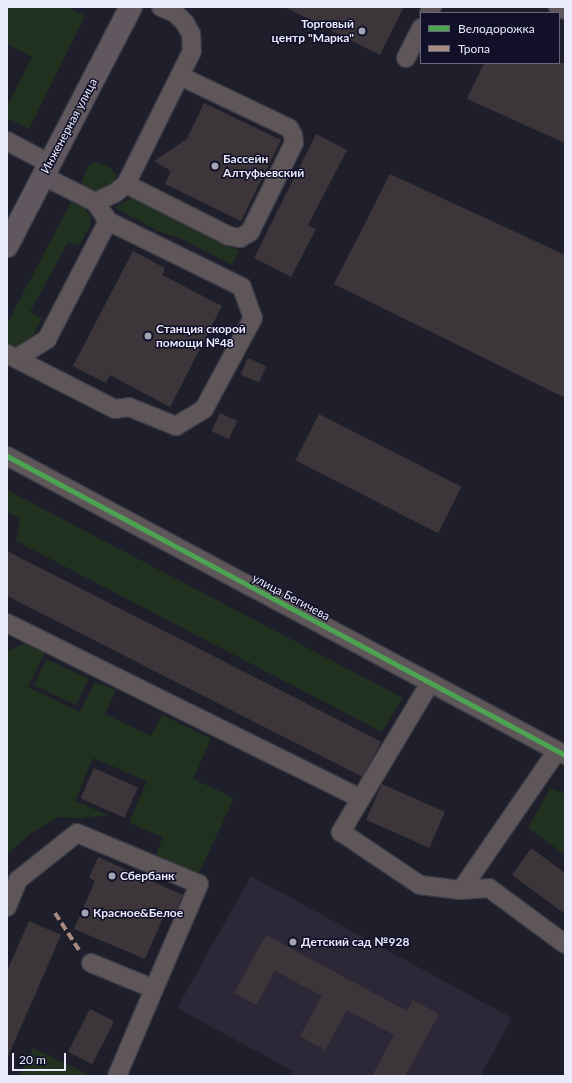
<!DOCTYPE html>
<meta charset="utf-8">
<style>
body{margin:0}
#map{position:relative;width:572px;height:1083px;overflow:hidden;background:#1f1f2c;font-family:Lato,sans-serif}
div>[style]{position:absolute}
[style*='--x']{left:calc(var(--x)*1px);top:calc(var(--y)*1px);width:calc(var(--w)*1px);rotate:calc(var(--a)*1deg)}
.education>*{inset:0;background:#2d2837}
.green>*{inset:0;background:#20311f;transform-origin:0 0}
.building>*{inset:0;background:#3c363a;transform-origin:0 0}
.roads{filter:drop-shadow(1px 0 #3c3c48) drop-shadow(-1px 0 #3c3c48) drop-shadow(0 1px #3c3c48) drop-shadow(0 -1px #3c3c48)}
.minor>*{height:18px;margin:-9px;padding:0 9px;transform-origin:9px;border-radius:9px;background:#5f565a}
.major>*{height:22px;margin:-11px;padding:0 11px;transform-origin:11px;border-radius:11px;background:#60585e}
.quiet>*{height:4px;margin-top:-2px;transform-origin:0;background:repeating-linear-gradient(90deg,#a88b81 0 8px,transparent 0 12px)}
.cycleway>*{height:5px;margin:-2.5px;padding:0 2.5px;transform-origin:2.5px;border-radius:2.5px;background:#4ca352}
.dots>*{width:11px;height:11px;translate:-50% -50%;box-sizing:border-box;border:2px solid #111028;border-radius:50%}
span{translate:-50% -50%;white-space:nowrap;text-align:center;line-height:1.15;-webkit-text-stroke:3px #111028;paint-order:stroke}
.poi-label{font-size:12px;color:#e9eafc;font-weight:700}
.right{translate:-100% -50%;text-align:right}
.left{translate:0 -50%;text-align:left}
.street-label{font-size:12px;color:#e9eafc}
.frame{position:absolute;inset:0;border:8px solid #e9eafc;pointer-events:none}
.legend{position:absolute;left:420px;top:12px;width:140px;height:52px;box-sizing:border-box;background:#111028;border:1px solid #67677d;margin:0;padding:5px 7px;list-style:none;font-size:12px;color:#e9eafc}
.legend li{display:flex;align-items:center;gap:8px;height:20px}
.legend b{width:20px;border:1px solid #67677d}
.scale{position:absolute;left:12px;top:1053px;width:54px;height:18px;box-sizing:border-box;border:2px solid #e9eafc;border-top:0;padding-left:5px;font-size:12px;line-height:14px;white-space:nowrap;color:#e9eafc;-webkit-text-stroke:3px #111028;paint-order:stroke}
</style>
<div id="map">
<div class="education">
<i style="clip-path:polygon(251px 876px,512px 1018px,480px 1076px,291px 1076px,293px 1071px,177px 1008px)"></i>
</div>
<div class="green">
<i style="clip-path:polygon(7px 7px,68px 7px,85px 16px,29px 129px,7px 118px,7px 107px,32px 57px,7px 44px)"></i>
<i style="clip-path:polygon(95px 162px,108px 166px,117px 176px,113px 185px,102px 191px,89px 190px,81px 184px,88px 166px)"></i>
<i style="clip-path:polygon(132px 198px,239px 251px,232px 265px,180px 238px,160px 232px,114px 207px)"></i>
<i style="clip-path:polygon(71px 202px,84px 208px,91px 217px,90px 226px,79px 246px,68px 242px,30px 312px,42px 318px,30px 341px,17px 349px,7px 344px,7px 324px)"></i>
<i style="clip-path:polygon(7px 490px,403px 698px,382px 732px,16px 541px,20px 519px,7px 512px)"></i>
<i style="clip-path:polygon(25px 643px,45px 652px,28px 687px,80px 712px,95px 682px,116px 690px,105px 714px,151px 736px,162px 715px,211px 739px,193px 779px,234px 798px,197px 877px,154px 859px,163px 837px,129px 823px,147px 781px,93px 758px,75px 801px,108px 815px,80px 818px,59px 817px,31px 833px,7px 855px,7px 651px)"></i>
<i style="left:46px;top:659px;width:47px;height:29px;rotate:25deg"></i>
<i style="clip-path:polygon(550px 788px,565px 794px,565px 855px,528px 828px)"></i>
<i style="clip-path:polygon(33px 1048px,91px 1076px,19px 1076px)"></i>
</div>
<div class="building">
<i style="clip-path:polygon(285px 7px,404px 7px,380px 55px)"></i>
<i style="clip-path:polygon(484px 63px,565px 63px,565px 143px,467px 99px)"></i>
<i style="clip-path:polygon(204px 103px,281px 140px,241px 221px,165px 184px,171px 171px,154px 161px,187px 139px)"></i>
<i style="clip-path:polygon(316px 134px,347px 150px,308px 225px,316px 229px,291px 277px,254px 258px)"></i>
<i style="clip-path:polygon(390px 174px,565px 255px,565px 398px,334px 284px)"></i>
<i style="clip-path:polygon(133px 251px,165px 268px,162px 275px,222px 306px,170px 407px,110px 375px,106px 383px,73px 366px)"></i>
<i style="left:248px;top:358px;width:20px;height:18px;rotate:24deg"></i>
<i style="left:220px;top:413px;width:19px;height:20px;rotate:25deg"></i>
<i style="left:319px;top:414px;width:160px;height:52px;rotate:27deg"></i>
<i style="left:7px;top:551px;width:420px;height:40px;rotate:27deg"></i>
<i style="left:94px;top:768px;width:48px;height:33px;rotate:24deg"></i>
<i style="left:382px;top:784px;width:69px;height:39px;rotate:24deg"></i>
<i style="clip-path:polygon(531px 848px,565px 873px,565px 914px,512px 875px)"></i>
<i style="clip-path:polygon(98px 857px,183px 895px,174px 915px,166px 911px,145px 959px,74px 929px,95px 881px,89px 878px)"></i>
<i style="clip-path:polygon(29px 921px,61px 935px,7px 1059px,7px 971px)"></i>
<i style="clip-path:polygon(266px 935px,407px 1011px,413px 1000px,439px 1014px,405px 1076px,372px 1076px,394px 1035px,347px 1010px,325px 1050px,300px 1036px,322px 996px,275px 971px,256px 1005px,234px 993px)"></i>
<i style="left:90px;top:1009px;width:27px;height:48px;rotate:27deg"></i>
</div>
<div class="roads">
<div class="minor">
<i style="--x:558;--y:7;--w:8;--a:23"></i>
<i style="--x:429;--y:13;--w:7;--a:-63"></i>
<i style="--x:406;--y:58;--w:34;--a:-63"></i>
<i style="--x:7;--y:141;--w:49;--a:28.1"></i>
<i style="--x:43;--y:176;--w:58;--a:26.6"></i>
<i style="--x:95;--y:202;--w:22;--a:-24"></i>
<i style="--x:115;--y:193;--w:14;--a:-39"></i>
<i style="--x:126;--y:184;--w:148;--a:-63.6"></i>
<i style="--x:192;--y:51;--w:17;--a:-93"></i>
<i style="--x:191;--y:34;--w:13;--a:-119"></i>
<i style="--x:185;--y:23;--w:14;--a:-135"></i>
<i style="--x:175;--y:13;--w:15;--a:-157"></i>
<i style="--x:126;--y:184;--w:115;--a:26.8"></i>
<i style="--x:229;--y:236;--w:11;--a:10"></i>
<i style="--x:240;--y:238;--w:12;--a:-31"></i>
<i style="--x:250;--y:232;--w:99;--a:-63.7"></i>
<i style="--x:294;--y:143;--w:8;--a:-97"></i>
<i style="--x:293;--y:135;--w:8;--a:-120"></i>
<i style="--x:289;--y:128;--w:121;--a:-154.5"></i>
<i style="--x:7;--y:354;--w:121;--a:27"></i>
<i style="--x:115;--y:409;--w:14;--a:-8"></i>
<i style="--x:129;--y:407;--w:51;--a:22"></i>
<i style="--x:176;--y:426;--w:33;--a:-31"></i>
<i style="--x:204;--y:409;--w:103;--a:-61.7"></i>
<i style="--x:253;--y:318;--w:33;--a:-110"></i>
<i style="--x:242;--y:287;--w:149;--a:-153.8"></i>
<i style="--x:108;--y:221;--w:23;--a:-124"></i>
<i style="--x:17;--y:358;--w:36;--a:-32"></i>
<i style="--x:47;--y:339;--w:133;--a:-62.7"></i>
<i style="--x:7;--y:456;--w:633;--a:28.18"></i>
<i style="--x:7;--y:623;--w:394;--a:26.4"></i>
<i style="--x:430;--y:683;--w:174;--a:120.9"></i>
<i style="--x:341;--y:832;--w:95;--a:33.9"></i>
<i style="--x:420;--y:885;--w:41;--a:7"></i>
<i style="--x:461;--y:890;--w:169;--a:-55.4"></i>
<i style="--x:461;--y:890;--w:28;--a:-4"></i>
<i style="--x:489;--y:888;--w:94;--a:36.4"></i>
<i style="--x:7;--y:907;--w:29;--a:-68"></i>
<i style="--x:18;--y:880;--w:75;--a:-38.5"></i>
<i style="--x:77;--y:833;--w:132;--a:22.7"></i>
<i style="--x:199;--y:884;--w:114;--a:113.2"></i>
<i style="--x:91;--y:963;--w:68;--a:22.4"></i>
<i style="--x:154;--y:989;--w:95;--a:113"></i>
</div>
<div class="major">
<i style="--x:7;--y:246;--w:269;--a:-62.6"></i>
</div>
</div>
<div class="quiet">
<i style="--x:55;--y:913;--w:44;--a:57"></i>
</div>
<div class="cycleway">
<i style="--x:7;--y:456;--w:633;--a:28.18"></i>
</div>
<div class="dots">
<i style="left:362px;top:31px;background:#a2a3b3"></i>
<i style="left:215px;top:166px;background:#a2a3b3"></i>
<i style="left:148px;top:336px;background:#a2a3b3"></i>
<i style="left:112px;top:876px;background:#a2a3b3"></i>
<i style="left:85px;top:913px;background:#a2a3b3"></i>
<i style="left:293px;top:942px;background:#a2a3b3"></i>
</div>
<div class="poi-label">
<span class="right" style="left:354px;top:31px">Торговый<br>центр "Марка"</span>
<span class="left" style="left:223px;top:166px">Бассейн<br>Алтуфьевский</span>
<span class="left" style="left:156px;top:336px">Станция скорой<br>помощи №48</span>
<span class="left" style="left:120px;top:876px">Сбербанк</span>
<span class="left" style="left:93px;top:913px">Красное&amp;Белое</span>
<span class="left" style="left:301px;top:942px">Детский сад №928</span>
</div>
<div class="street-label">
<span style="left:69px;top:126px;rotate:-62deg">Инженерная улица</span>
<span style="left:291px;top:597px;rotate:28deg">улица Бегичева</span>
</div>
<div class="frame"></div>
<ul class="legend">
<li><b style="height:5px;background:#4ca352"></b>Велодорожка</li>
<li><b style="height:5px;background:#a88b81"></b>Тропа</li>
</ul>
<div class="scale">20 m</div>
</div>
